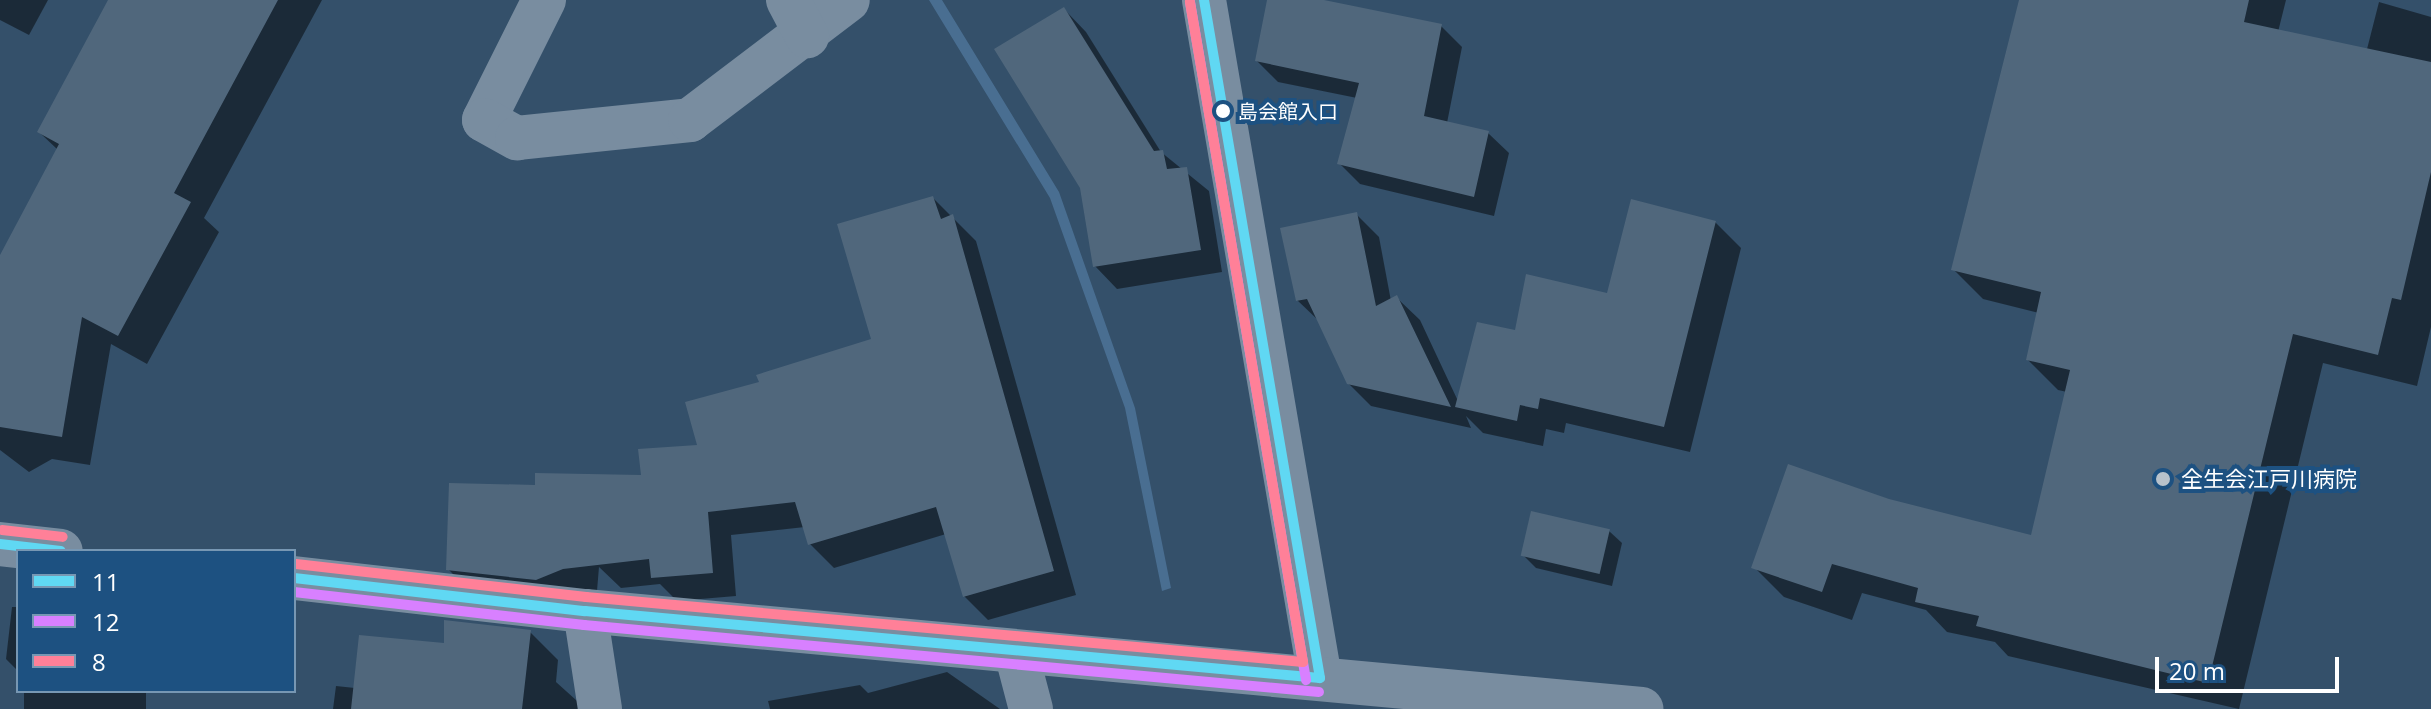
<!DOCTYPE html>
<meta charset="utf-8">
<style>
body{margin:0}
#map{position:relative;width:2431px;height:709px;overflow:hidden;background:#34506a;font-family:"Open Sans","Noto Sans JP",sans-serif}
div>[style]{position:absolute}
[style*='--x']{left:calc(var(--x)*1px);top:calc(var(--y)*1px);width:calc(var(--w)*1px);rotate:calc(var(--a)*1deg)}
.water>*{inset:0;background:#496e91}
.shadow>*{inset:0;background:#0007;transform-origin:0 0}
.building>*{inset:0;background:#50677c;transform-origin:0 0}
.minor>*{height:44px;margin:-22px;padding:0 22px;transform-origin:22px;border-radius:22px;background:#798da0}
.bus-1>*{height:10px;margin:-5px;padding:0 5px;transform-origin:5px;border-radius:5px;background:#60d8f3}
.bus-2>*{height:10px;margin:-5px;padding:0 5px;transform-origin:5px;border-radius:5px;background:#d880ff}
.bus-3>*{height:10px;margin:-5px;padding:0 5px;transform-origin:5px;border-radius:5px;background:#ff8098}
.dots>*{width:22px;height:22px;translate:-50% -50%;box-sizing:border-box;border:4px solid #1d5181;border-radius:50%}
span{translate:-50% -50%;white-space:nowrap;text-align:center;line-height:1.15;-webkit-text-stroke:8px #1d5181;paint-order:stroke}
.bus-label{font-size:20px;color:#fff}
.left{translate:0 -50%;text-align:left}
.poi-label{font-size:22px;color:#fff}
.legend{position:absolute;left:16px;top:549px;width:280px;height:144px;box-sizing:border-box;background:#1d5181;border:2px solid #7797b3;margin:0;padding:10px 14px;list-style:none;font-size:24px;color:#fff}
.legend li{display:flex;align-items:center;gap:16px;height:40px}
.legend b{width:40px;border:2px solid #7797b3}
.scale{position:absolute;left:2155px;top:657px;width:184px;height:36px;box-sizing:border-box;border:4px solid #fff;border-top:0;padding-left:10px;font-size:24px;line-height:28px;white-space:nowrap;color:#fff;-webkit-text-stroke:6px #1d5181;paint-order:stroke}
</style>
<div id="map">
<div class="water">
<i style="clip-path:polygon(929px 0,942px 0,1059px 192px,1135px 408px,1171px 588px,1162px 591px,1125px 408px,1050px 198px)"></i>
</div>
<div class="shadow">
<i style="clip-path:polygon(0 0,48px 0,29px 35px,0 20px)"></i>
<i style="clip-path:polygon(110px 0,322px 0,204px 218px,219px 232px,147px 364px,111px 344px,90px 465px,52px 459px,29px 472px,0 450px,0 259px,58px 150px,39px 132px)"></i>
<i style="clip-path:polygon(1269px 0,1314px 0,1441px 26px,1462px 47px,1447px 123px,1488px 133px,1509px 153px,1494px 216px,1360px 184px,1339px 163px,1357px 98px,1278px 82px,1257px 61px)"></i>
<i style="clip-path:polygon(2021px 0,2286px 0,2278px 32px,2366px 53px,2379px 2px,2431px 17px,2431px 327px,2417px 386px,2323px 363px,2239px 709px,2008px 656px,1995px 642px,1947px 632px,1926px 610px,1862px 593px,1852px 620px,1784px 597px,1754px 567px,1889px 501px,2032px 538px,2067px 392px,2058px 390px,2028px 360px,2039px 313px,1983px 299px,1953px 269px)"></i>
<i style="clip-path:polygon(1064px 9px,1086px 32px,1161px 152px,1209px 191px,1222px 272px,1117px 289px,1095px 266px)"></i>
<i style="clip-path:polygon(933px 198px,976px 241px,1076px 595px,988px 620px,964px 596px,946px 534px,834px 568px,810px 544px,805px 527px,731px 535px,736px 596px,677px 601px,660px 584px,621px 588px,599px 567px,597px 591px,472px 593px,448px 569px,583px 488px,643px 477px,699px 447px,761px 384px,874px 341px)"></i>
<i style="clip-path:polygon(1357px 215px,1379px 237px,1391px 301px,1397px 298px,1420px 320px,1458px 401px,1516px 332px,1609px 295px,1715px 222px,1741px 248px,1690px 452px,1566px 423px,1564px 433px,1546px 429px,1543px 446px,1483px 433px,1466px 416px,1471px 428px,1371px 406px,1348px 383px,1320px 322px,1297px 300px)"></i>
<i style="clip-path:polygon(1609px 531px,1622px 543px,1612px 586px,1536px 568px,1523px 555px)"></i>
<i style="clip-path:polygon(12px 607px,18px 607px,18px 685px,16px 669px,6px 659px)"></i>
<i style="clip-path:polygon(530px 632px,558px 660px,556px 682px,586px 709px,333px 709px,336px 686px,355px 688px,446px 645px)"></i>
<i style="clip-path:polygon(947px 672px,1000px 709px,770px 709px,768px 701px,860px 685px,868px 693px)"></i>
<i style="left:24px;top:691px;width:122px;height:23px"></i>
</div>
<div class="building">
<i style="clip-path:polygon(108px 0,278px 0,174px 193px,191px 202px,118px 336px,82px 317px,62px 437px,0 427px,0 255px,59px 144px,37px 132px)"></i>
<i style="clip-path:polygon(1267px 0,1324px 0,1442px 24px,1424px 116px,1489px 131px,1474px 197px,1337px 164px,1359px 83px,1255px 61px)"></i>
<i style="clip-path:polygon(2019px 0,2249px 0,2244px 22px,2431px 62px,2431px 172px,2401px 300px,2392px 298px,2378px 355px,2293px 334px,2208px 683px,1976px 626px,1979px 616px,1915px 602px,1918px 588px,1832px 564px,1822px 592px,1751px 568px,1788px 464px,1889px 499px,2031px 535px,2070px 370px,2026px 360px,2041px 292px,1951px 270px)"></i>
<i style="clip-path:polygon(1064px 7px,1154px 151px,1163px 150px,1167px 169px,1187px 167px,1201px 250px,1093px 267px,1080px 188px,994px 49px)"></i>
<i style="clip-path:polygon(933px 196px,941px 219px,953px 214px,1054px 571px,963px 597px,936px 507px,808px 545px,795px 502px,708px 512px,713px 573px,651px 578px,649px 559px,563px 569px,536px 580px,446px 570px,449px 483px,535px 485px,535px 473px,641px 475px,638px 449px,697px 445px,685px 402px,759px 382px,756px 375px,871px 339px,837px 224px)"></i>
<i style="clip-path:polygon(1631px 199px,1716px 221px,1664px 427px,1540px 398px,1538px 409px,1520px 405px,1517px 421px,1455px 407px,1477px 322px,1515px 330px,1526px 274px,1607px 293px)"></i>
<i style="clip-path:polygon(1357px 212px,1376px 306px,1397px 295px,1451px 407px,1347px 384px,1307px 299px,1296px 301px,1280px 228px)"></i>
<i style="left:1531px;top:511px;width:81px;height:46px;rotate:13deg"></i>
<i style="clip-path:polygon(444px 620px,531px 630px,522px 709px,351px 709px,359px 635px,444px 643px)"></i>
</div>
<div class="minor">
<i style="--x:544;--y:0;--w:134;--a:116.6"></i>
<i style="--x:484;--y:120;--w:38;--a:29"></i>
<i style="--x:517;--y:138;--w:174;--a:-5.9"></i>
<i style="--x:690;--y:120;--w:198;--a:-37.2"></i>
<i style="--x:788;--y:0;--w:41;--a:62.2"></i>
<i style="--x:1204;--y:0;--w:688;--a:80.29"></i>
<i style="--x:0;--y:544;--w:61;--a:6.5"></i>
<i style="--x:294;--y:578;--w:293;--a:6.5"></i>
<i style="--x:585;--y:611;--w:1061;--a:5.3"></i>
<i style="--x:585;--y:611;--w:99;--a:81.3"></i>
<i style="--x:1016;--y:652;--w:59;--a:75.3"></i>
</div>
<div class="bus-1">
<i style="--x:1204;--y:0;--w:688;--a:80.29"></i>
<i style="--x:0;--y:544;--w:61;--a:6.5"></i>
<i style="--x:294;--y:578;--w:293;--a:6.5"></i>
<i style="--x:585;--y:611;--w:738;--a:5.21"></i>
</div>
<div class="bus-2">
<i style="--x:1190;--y:2;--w:688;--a:80.29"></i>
<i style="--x:294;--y:592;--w:292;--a:6.5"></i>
<i style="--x:584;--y:625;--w:738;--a:5.21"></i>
</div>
<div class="bus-3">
<i style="--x:2;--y:530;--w:61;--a:6.5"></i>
<i style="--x:296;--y:564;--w:292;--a:6.5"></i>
<i style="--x:586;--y:597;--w:720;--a:5.18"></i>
<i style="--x:1303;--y:662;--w:670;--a:-99.72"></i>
</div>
<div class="dots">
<i style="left:1223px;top:111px;background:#fff"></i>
<i style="left:2163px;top:479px;background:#b8c2cb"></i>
</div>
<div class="bus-label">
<span class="left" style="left:1238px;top:111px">島会館入口</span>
</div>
<div class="poi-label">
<span class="left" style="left:2181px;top:479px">全生会江戸川病院</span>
</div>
<ul class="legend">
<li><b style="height:10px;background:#60d8f3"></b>11</li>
<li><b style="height:10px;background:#d880ff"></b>12</li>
<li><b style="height:10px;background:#ff8098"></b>8</li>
</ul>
<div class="scale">20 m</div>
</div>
